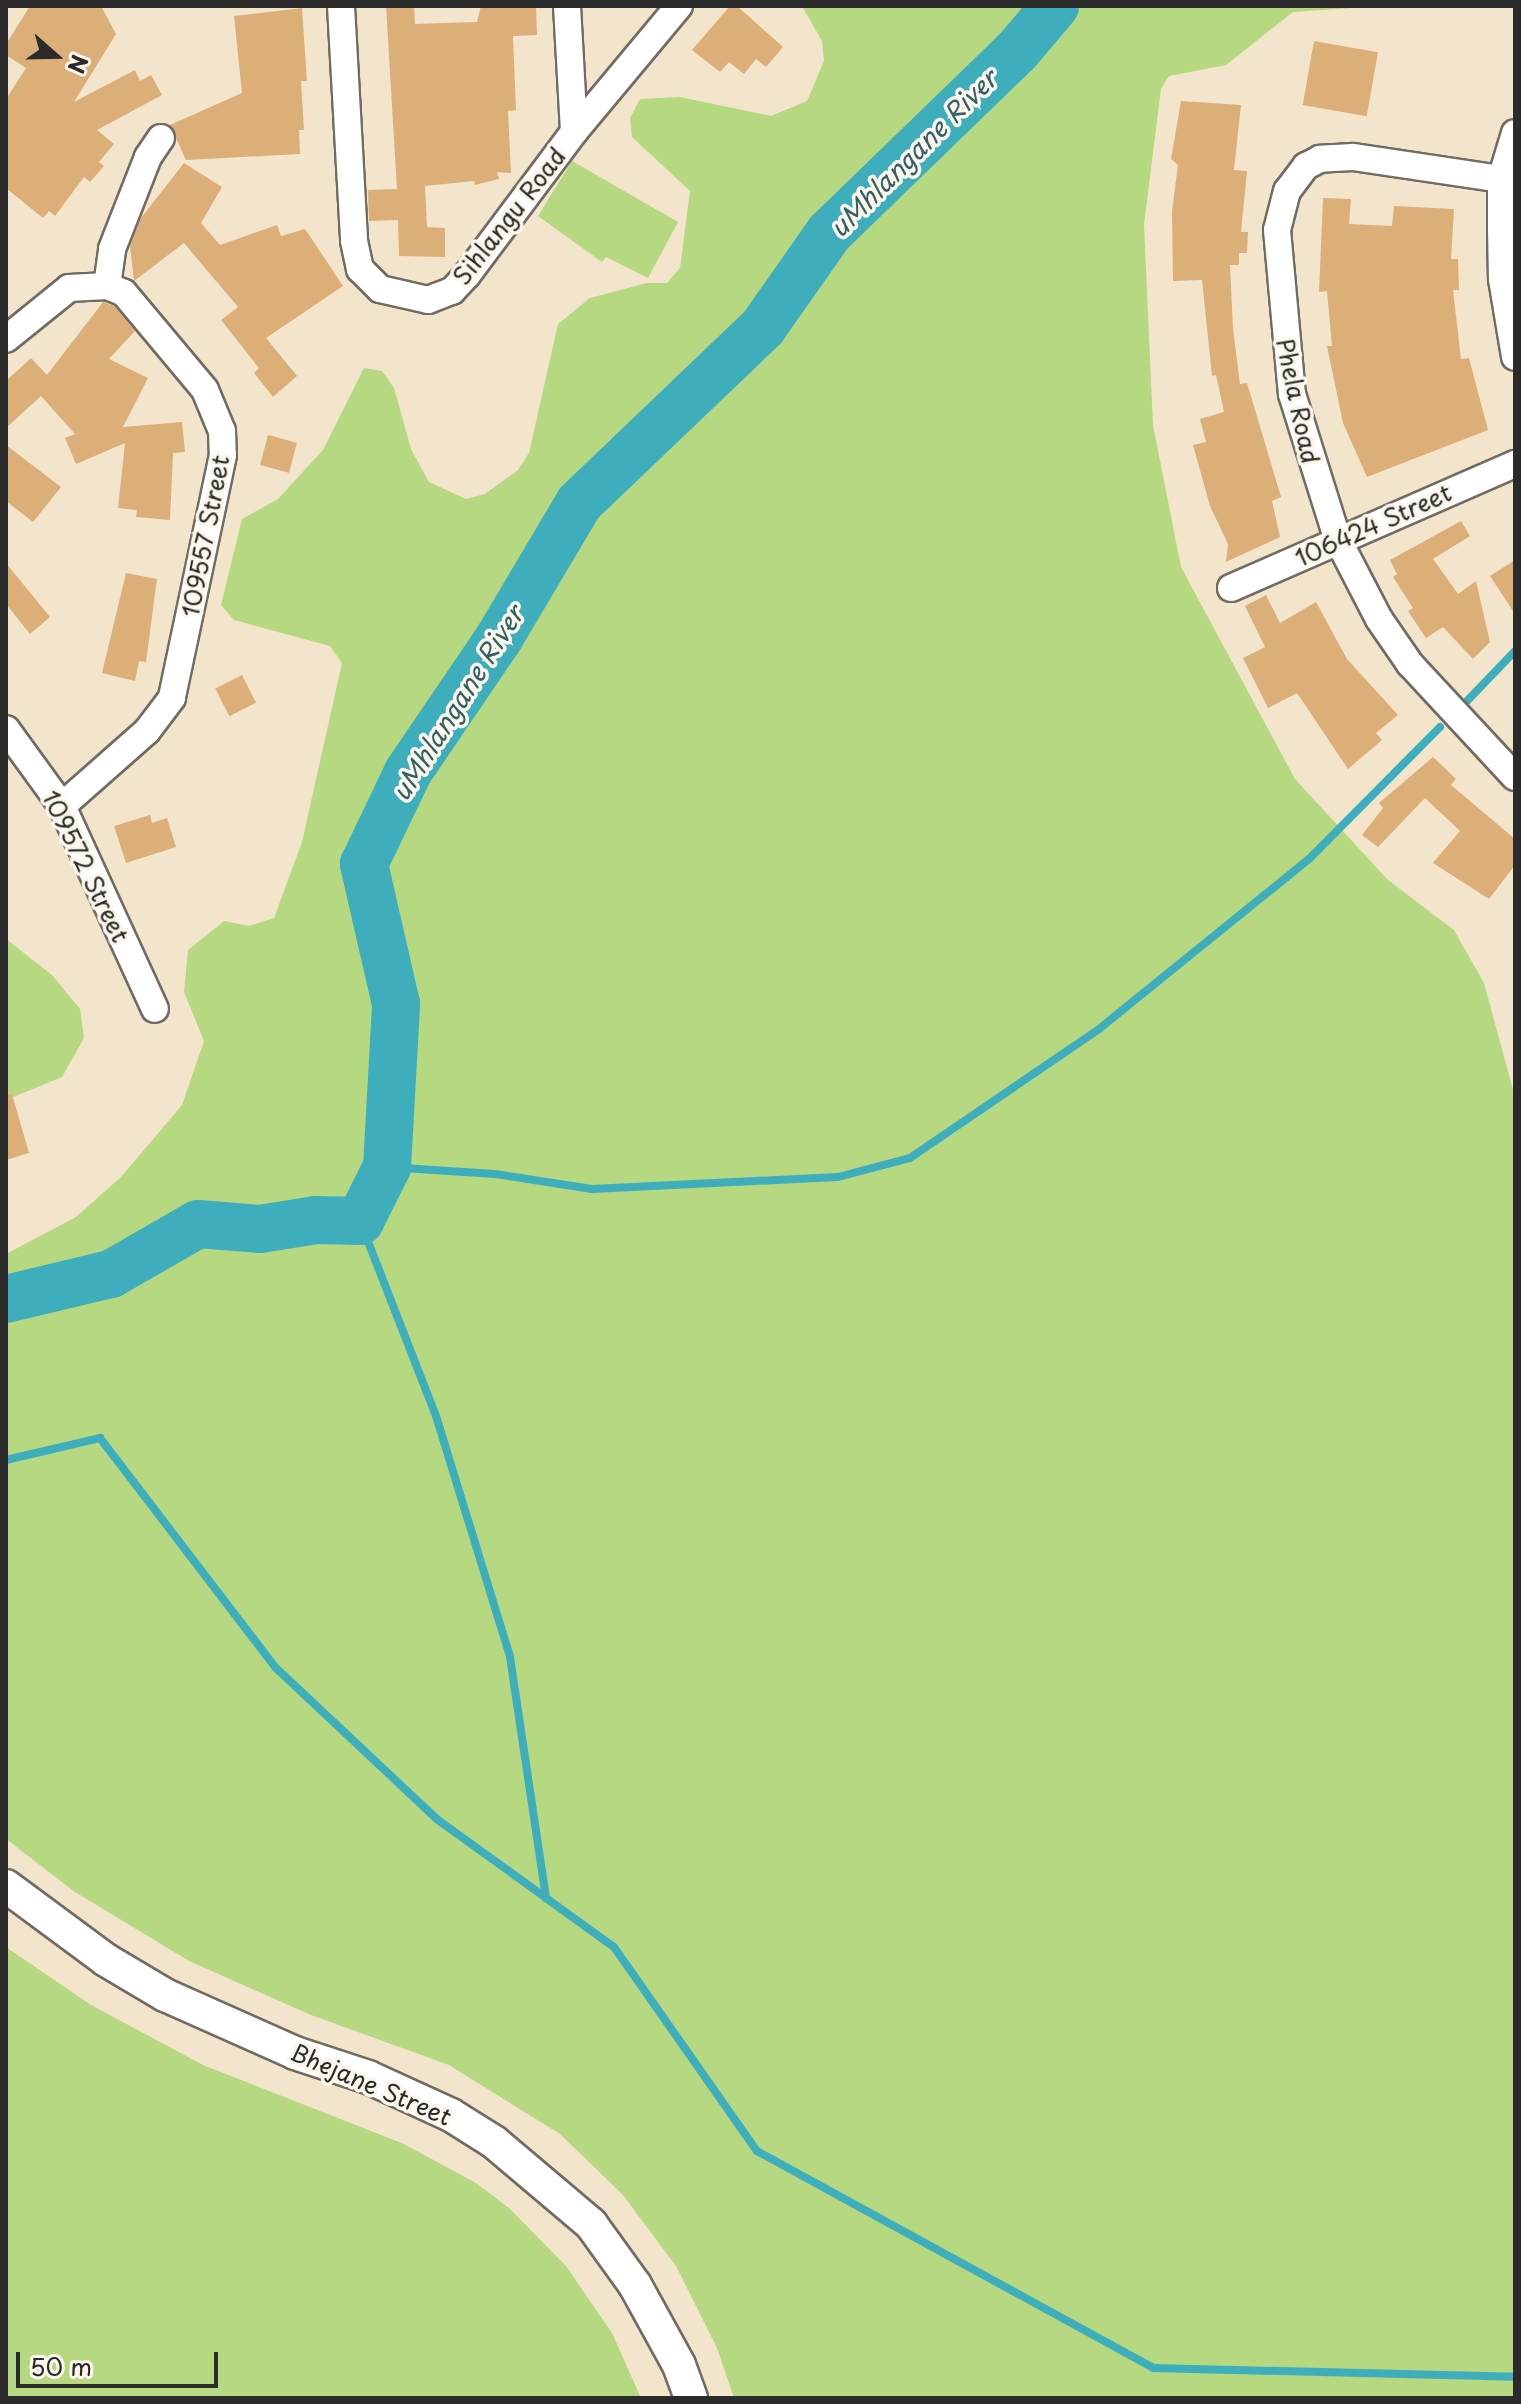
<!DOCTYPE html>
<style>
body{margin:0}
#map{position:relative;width:1521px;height:2404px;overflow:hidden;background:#f3e5cc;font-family:"Playpen Sans",sans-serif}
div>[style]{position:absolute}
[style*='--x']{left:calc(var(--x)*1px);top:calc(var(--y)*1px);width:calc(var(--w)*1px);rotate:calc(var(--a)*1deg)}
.green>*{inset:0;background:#b5d881}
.stream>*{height:8px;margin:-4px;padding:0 4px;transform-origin:4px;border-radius:4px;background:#3faebc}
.river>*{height:48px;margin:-24px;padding:0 24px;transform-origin:24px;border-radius:24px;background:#3faebc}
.building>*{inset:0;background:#dbaf77;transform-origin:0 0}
.roads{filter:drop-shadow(2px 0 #716c63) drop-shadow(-2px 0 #716c63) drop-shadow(0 2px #716c63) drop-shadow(0 -2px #716c63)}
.minor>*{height:26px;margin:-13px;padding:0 13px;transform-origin:13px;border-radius:13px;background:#fff}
.tertiary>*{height:32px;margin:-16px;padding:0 16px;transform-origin:16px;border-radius:16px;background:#fff}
span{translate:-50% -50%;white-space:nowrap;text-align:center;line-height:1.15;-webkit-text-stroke:7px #fbf7ec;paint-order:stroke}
.street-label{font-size:24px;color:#2b2b2b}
.water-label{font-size:26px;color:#335f65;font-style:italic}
.frame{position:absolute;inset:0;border:8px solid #2b2b2b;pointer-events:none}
.north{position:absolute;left:16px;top:16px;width:80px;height:80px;-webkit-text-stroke:6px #fbf7ec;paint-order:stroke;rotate:110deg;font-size:22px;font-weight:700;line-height:32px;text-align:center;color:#2b2b2b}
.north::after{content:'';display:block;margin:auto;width:28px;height:36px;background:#2b2b2b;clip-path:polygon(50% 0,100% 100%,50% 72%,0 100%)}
.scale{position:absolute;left:16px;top:2352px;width:202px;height:36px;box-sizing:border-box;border:4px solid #2b2b2b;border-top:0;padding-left:10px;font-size:24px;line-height:28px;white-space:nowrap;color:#2b2b2b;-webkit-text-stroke:6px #fbf7ec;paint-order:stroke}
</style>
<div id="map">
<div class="green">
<i style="clip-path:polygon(802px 6px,1381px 6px,1293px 12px,1226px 65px,1169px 76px,1161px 89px,1144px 225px,1153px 425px,1181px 567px,1295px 779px,1388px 880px,1454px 930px,1484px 983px,1515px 1097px,1515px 2398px,734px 2398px,717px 2348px,676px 2266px,623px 2195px,560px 2134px,449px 2065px,311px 2015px,189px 1961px,75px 1892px,6px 1839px,6px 1254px,76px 1217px,121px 1177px,182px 1105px,204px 1041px,184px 992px,188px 950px,224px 921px,249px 926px,274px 918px,302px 842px,342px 663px,330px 646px,234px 620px,221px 605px,242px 519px,278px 499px,323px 450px,364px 368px,382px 371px,394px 388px,411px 449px,429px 482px,466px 499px,485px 494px,518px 470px,529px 453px,558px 324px,590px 298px,647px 283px,667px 283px,680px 268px,690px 191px,632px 137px,630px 118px,640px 99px,680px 97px,771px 116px,807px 101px,824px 61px,822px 41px)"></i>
<i style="clip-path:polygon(572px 161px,678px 222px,648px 278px,606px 257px,602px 262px,538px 216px)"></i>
<i style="clip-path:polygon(6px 939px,52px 975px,80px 1009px,84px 1038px,62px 1077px,6px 1100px)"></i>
<i style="clip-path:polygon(6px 1947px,91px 2005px,203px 2065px,404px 2144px,476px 2183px,509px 2208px,566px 2266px,612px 2333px,641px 2398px,6px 2398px)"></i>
</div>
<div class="stream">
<i style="--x:1467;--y:701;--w:69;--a:-46.2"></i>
<i style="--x:387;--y:1167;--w:108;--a:3.7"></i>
<i style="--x:495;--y:1174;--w:98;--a:8.8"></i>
<i style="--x:592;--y:1189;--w:246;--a:-2.8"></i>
<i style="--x:838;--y:1177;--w:74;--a:-14.8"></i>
<i style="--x:910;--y:1158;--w:229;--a:-34.3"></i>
<i style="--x:1099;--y:1029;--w:270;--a:-39"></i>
<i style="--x:1309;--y:859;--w:186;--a:-45.2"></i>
<i style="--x:360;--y:1221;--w:209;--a:68.7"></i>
<i style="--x:436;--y:1416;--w:252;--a:72.9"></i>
<i style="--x:510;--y:1657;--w:244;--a:81.5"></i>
<i style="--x:546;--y:1898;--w:84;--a:35.8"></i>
<i style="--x:614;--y:1947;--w:249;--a:55"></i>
<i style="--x:757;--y:2151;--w:452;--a:28.7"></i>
<i style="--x:1153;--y:2368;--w:362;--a:1.4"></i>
<i style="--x:6;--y:1460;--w:97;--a:-13.2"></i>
<i style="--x:100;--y:1438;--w:290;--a:52.6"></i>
<i style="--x:276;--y:1668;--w:222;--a:43.2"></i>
<i style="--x:438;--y:1820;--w:133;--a:35.8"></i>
</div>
<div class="river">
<i style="--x:6;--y:1299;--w:108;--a:-13.4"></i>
<i style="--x:111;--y:1274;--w:100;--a:-29.9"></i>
<i style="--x:198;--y:1224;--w:62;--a:4.6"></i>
<i style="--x:260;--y:1229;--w:57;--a:-9.1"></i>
<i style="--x:316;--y:1220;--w:44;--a:1.3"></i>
<i style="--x:360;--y:1221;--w:60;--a:-63.4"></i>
<i style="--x:387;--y:1167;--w:163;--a:-86.8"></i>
<i style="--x:396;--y:1004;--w:144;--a:-102.9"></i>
<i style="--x:364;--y:864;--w:102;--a:-64.4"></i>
<i style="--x:408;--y:772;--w:162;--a:-55.8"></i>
<i style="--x:499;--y:638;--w:157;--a:-59.3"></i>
<i style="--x:579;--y:503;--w:255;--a:-43.7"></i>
<i style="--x:763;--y:327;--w:115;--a:-54.9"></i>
<i style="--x:829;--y:233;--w:262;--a:-44.1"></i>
<i style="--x:1017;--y:51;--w:59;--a:-49.8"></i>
</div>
<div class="building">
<i style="clip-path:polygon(30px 6px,101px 6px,116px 34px,74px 102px,135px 70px,140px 81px,151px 75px,162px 95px,97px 130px,114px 144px,99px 162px,104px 166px,90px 182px,84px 177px,55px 216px,49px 211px,43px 218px,6px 188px,6px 99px,26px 68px,6px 55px,6px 44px)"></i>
<i style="clip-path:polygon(386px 6px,414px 6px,415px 24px,477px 22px,481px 6px,536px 6px,537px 35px,513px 36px,516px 110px,508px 111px,511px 173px,497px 172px,499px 179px,475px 185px,474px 181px,425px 186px,427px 227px,445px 228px,445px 257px,399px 256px,398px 220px,369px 221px,368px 190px,397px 189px)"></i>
<i style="clip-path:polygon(730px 6px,737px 6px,783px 47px,766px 67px,756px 59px,744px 74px,729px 62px,720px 72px,692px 50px)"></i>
<i style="clip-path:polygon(302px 8px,307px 81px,301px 81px,304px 130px,299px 130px,300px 154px,186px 160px,170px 125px,242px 93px,234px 16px)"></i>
<i style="left:1314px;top:41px;width:65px;height:65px;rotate:10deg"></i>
<i style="clip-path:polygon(1181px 101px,1241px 105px,1234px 170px,1247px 171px,1241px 232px,1248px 232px,1247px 253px,1239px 253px,1239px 265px,1230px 265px,1233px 329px,1240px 384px,1247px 383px,1281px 497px,1272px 501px,1280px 537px,1226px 562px,1228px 544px,1210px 506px,1193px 445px,1206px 442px,1200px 419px,1224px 412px,1216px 375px,1212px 376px,1202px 280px,1173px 281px,1172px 211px,1178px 165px,1171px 159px)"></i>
<i style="clip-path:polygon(184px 163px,222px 187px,201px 223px,220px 245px,277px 225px,281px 236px,305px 229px,343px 286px,266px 338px,297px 376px,273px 397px,254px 373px,259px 368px,221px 320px,238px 307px,184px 243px,134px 281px,130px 246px,141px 218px)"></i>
<i style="clip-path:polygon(1323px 198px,1351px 199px,1349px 224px,1392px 226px,1394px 206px,1454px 209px,1451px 259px,1458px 259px,1459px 290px,1453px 290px,1461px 359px,1469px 358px,1488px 430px,1367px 477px,1343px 423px,1327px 346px,1332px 346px,1327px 291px,1319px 292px)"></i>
<i style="clip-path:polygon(103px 302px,114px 306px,135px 331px,109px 359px,148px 378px,123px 427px,182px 422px,185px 452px,173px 453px,170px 520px,136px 517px,137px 510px,118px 508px,125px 443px,76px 464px,65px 438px,75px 434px,41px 396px,6px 428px,6px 381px,31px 358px,47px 375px)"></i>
<i style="left:268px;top:435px;width:30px;height:31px;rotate:15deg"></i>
<i style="clip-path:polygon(6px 445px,61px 487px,33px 522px,6px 501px)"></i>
<i style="clip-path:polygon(1461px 521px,1470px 536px,1433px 559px,1458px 594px,1476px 581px,1490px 642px,1473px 659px,1443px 627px,1426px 638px,1408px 611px,1413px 608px,1393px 577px,1397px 574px,1390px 560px)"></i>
<i style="clip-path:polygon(1515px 560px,1515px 614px,1490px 576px)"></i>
<i style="clip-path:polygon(6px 563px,50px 617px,30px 634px,6px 604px)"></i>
<i style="clip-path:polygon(126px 573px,157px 579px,146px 662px,139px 661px,135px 681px,102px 673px)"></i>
<i style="clip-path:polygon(1266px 595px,1280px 623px,1316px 602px,1347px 659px,1398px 715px,1376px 733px,1382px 740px,1348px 769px,1297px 693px,1268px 708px,1243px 658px,1265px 647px,1245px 606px)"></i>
<i style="left:242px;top:675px;width:31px;height:30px;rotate:63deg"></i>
<i style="clip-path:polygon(1433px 757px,1456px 779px,1451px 785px,1515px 839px,1515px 865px,1489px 899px,1433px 863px,1460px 831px,1425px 798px,1378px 847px,1362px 835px,1383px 808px,1379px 803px)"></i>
<i style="clip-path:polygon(150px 815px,152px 823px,167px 818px,176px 847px,126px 863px,114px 826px)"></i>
<i style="clip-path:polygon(12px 1094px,29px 1153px,6px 1160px,6px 1095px)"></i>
</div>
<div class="roads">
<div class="minor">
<i style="--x:341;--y:6;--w:235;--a:86.8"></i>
<i style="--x:354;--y:241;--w:29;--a:78"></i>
<i style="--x:360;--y:269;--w:28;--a:45"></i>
<i style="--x:380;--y:289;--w:49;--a:12.9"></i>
<i style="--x:428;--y:300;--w:26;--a:-21"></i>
<i style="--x:452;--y:291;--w:22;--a:-47"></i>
<i style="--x:467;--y:275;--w:179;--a:-53.2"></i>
<i style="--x:574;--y:132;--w:164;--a:-50.2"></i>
<i style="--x:567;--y:6;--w:126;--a:86.8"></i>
<i style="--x:1515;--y:133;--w:48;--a:106.9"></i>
<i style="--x:1501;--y:179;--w:49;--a:90"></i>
<i style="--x:1501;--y:228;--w:51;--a:88.9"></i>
<i style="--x:1502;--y:279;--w:79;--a:80.5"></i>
<i style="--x:1501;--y:179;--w:150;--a:-171.5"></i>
<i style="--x:1353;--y:157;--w:33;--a:177"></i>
<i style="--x:1320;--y:159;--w:16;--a:153"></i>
<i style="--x:1306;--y:166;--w:31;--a:127"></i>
<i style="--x:1287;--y:191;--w:40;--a:104.4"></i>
<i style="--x:1277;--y:230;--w:165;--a:84.8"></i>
<i style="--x:1292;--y:394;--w:151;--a:72.6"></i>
<i style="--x:1337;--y:538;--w:91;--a:62.6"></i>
<i style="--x:1379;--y:619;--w:55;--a:55.4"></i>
<i style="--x:1410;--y:664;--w:154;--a:47.1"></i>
<i style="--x:107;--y:286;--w:37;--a:-82"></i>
<i style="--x:112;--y:249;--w:99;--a:-68.6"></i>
<i style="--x:148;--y:157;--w:23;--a:-56"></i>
<i style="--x:6;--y:339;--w:81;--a:-39"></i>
<i style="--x:69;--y:288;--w:38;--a:-3"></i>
<i style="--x:107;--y:286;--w:18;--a:22"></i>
<i style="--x:124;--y:293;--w:126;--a:50.1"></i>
<i style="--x:205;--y:390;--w:44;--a:67.5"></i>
<i style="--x:222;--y:431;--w:24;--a:88"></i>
<i style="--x:223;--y:455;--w:248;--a:101.9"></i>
<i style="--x:172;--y:698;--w:41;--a:127.1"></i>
<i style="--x:147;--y:731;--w:113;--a:138.6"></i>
<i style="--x:1231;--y:588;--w:310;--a:-23.6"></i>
<i style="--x:6;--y:729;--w:95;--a:54"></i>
<i style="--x:62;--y:806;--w:223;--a:65.4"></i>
</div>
<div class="tertiary">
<i style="--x:6;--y:1886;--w:124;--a:36.5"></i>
<i style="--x:106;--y:1960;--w:69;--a:30.7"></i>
<i style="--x:165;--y:1995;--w:142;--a:24"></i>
<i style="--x:295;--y:2053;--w:77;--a:18.2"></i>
<i style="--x:368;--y:2077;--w:91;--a:24.6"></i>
<i style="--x:451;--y:2115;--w:51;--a:32.1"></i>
<i style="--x:494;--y:2142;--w:127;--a:40.2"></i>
<i style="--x:591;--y:2224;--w:75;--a:54.2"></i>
<i style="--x:635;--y:2285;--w:91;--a:61.2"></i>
<i style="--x:679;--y:2365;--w:35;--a:70"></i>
</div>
</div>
<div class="street-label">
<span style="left:509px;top:216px;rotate:-52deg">Sihlangu Road</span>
<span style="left:1298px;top:401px;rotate:78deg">Phela Road</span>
<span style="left:1373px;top:525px;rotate:-24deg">106424 Street</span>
<span style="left:205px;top:536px;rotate:-79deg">109557 Street</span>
<span style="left:86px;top:866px;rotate:64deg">109572 Street</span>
<span style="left:371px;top:2084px;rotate:23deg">Bhejane Street</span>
</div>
<div class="water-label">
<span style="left:913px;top:153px;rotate:-45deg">uMhlangane River</span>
<span style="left:457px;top:703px;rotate:-58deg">uMhlangane River</span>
</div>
<div class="frame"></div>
<div class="north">N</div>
<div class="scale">50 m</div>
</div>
